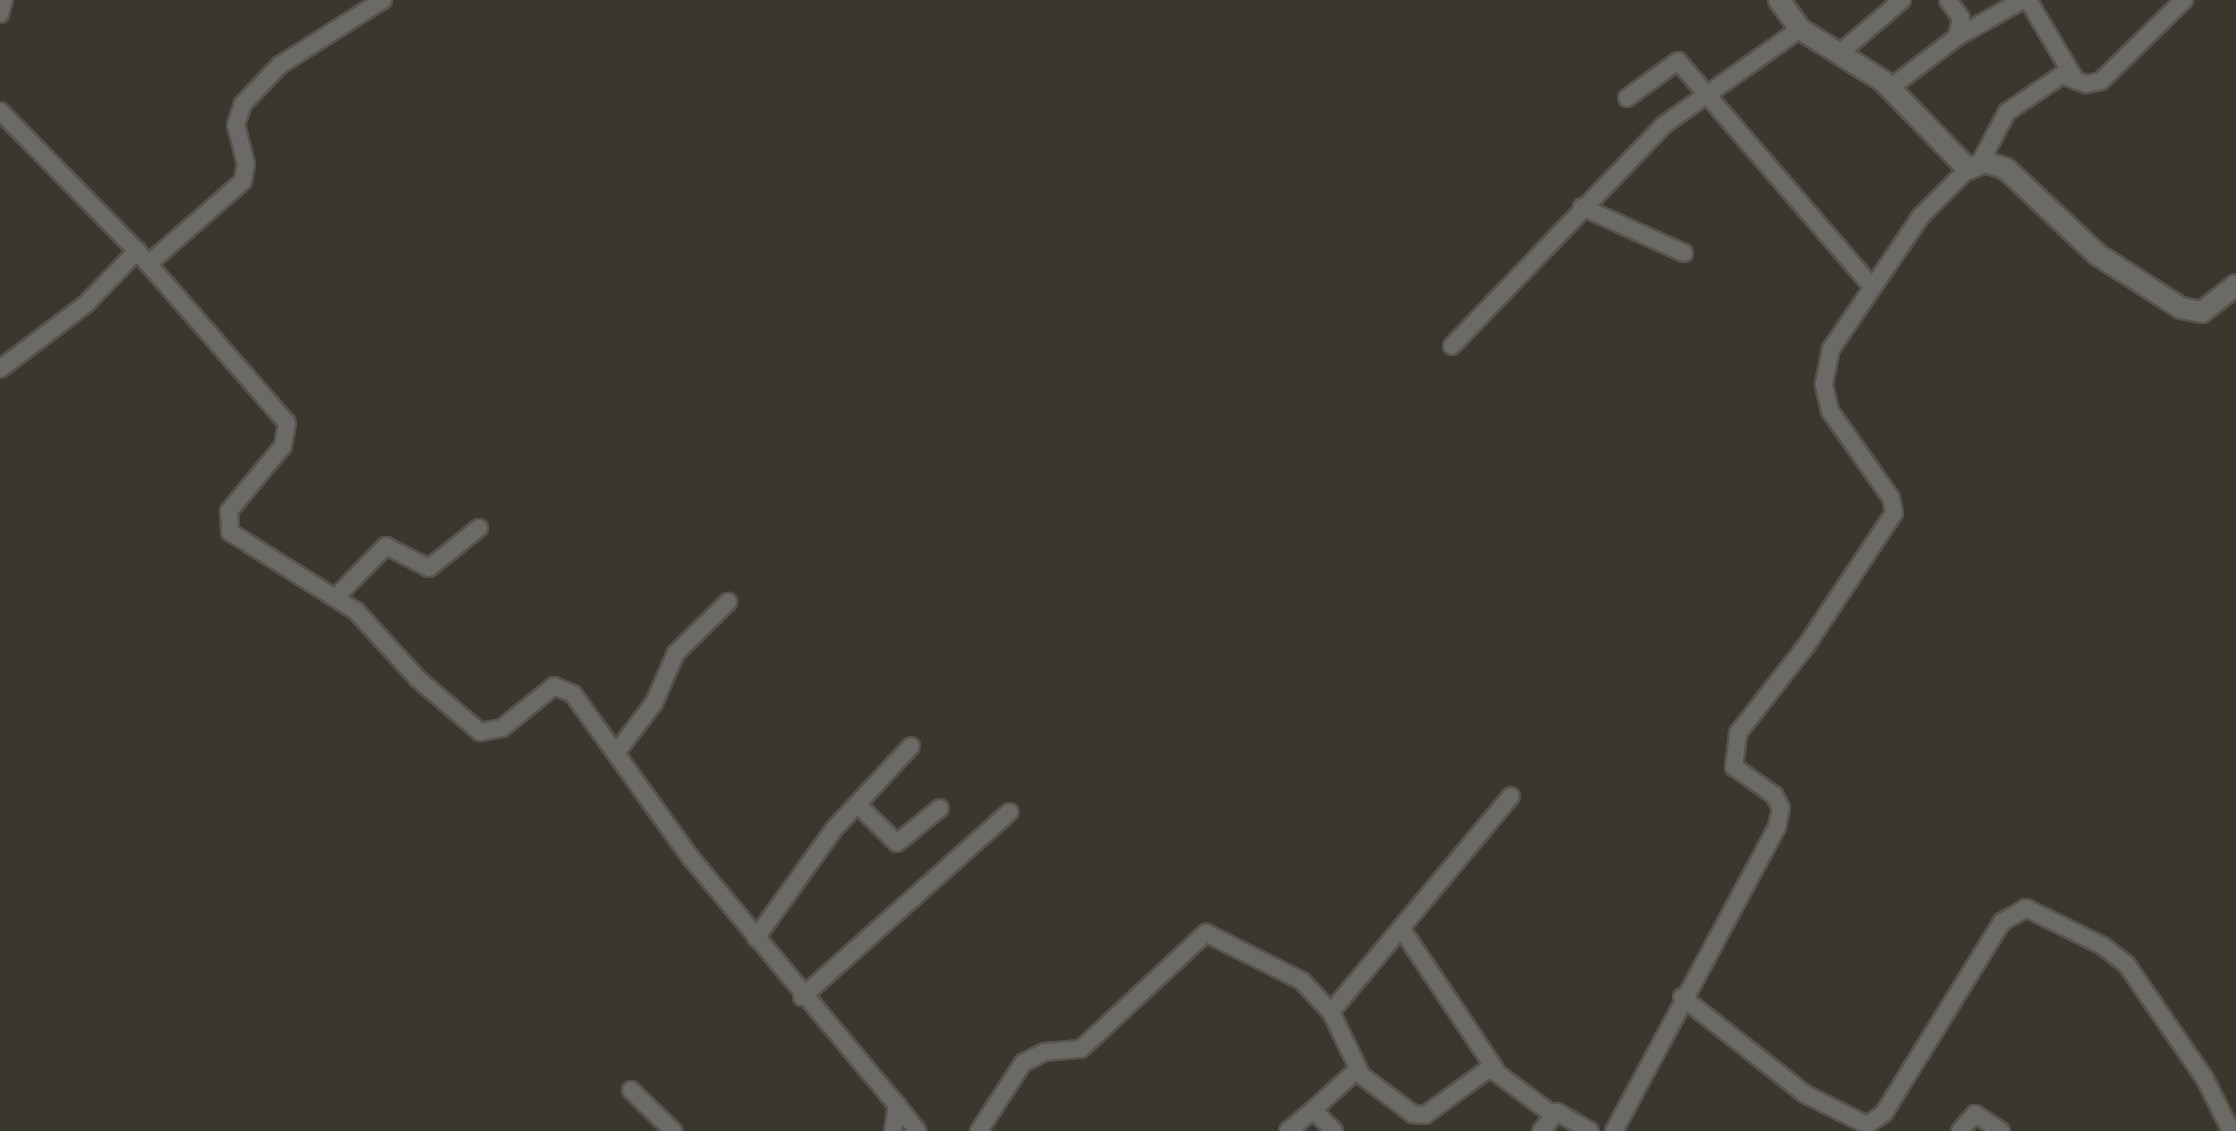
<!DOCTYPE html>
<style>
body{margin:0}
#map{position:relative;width:2236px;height:1131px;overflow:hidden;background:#3a372f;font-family:Manrope,sans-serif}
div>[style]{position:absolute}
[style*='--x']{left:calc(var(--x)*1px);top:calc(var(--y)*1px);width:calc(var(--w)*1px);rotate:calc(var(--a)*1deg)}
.roads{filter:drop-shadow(2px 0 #56544c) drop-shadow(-2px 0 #56544c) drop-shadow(0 2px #56544c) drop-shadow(0 -2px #56544c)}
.minor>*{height:16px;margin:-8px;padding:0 8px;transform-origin:8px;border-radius:8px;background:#6b6a66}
.tertiary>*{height:20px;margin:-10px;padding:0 10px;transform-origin:10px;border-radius:10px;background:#6b6a66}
span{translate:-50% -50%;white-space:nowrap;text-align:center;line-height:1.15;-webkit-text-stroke:8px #201f1b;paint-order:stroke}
</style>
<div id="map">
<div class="roads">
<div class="minor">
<i style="--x:2028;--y:0;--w:94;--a:59.3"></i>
<i style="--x:0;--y:14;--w:15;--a:-74"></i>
<i style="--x:1957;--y:37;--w:76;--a:-29.3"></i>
<i style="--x:1841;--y:52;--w:80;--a:-40.4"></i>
<i style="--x:1890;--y:88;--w:84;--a:-37.3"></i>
<i style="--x:1957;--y:37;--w:19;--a:-78"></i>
<i style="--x:1961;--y:18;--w:22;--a:-126"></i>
<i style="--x:1627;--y:98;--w:63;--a:-36"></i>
<i style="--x:1678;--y:61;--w:296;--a:49.3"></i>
<i style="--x:0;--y:111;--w:196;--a:45.6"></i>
<i style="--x:137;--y:251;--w:228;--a:48.9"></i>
<i style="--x:287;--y:423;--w:23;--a:100"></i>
<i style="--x:283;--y:446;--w:85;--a:129.7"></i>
<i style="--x:229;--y:511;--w:21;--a:87"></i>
<i style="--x:230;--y:532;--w:149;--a:32.1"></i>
<i style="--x:356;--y:611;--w:92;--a:47.6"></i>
<i style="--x:418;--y:679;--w:82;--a:40.5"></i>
<i style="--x:480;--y:732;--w:22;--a:-10"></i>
<i style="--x:502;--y:728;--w:67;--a:-38.9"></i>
<i style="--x:554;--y:686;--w:21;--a:23"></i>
<i style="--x:573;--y:694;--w:202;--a:54.3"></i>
<i style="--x:691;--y:858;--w:322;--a:50.2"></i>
<i style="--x:897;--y:1105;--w:26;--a:99"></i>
<i style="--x:1980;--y:163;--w:58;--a:-62.1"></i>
<i style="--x:2007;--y:112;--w:66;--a:-33.9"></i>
<i style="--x:2062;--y:75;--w:26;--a:21"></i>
<i style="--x:2086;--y:84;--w:15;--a:-11"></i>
<i style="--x:2101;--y:81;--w:116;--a:-44.3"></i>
<i style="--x:1582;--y:207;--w:112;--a:24.3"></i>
<i style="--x:148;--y:264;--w:126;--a:-41.1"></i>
<i style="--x:243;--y:181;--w:17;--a:-80"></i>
<i style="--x:246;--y:164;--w:40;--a:-104.4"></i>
<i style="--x:236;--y:125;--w:22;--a:-72"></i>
<i style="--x:243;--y:104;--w:54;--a:-46.5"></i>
<i style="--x:280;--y:65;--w:122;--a:-32.3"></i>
<i style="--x:1452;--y:346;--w:308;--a:-46.2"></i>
<i style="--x:1665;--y:124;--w:165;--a:-35.1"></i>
<i style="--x:0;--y:369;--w:108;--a:-37.1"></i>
<i style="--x:86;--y:304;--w:74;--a:-46.1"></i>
<i style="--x:335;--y:598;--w:73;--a:-45.6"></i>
<i style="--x:386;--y:546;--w:48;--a:27.1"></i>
<i style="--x:429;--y:568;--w:64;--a:-38.7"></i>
<i style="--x:616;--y:753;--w:63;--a:-52.8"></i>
<i style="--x:654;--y:703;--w:55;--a:-66.3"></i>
<i style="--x:676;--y:653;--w:73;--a:-44.4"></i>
<i style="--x:858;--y:805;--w:54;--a:44.3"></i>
<i style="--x:897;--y:843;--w:55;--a:-39.1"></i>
<i style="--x:1401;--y:928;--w:169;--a:56.3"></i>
<i style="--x:756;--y:938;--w:134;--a:-54.4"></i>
<i style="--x:834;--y:829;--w:113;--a:-47.1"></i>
<i style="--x:802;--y:997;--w:278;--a:-41.7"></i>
<i style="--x:1682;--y:997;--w:157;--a:38.3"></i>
<i style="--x:1805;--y:1094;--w:69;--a:26.6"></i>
<i style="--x:1867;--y:1125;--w:21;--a:-35"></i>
<i style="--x:1884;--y:1113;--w:225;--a:-58.3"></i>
<i style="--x:2002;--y:922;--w:28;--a:-30"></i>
<i style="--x:2026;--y:908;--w:86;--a:26.3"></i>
<i style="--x:2103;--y:946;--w:31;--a:38"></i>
<i style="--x:2127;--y:965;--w:138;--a:55.6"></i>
<i style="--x:2205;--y:1079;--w:58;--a:63.4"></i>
<i style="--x:1331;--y:1012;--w:281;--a:-50.2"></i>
<i style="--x:631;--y:1090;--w:59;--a:44.3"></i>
<i style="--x:897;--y:1105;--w:33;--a:52"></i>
<i style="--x:1313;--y:1110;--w:59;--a:-42.3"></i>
<i style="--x:979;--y:1131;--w:81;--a:-57.1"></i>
<i style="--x:1023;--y:1063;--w:25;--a:-27"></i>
<i style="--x:1045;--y:1052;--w:36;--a:-5"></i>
<i style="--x:1081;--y:1049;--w:171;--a:-42.9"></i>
<i style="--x:1206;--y:933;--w:107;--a:26.6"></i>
<i style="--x:1302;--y:981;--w:42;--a:46.9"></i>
<i style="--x:1331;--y:1012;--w:71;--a:64.2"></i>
<i style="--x:1362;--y:1076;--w:64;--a:36.7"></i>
<i style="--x:1413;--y:1114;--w:12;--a:5"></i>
<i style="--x:1425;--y:1115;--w:80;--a:-35.9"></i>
<i style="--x:1490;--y:1068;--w:77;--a:36.6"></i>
<i style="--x:1288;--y:1131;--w:33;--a:-40"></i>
<i style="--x:1313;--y:1110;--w:30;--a:45"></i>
<i style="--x:1541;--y:1131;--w:25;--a:-50"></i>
<i style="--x:1557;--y:1112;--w:38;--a:30"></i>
<i style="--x:1614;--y:1131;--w:345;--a:-61.8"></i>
<i style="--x:1777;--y:827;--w:19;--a:-78"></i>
<i style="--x:1781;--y:808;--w:15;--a:-118"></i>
<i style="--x:1774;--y:795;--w:49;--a:-145"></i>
<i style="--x:1734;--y:767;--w:34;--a:-83"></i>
<i style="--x:1738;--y:733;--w:110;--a:-52"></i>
<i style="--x:1806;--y:646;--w:159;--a:-56.5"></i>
<i style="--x:1894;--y:513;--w:15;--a:-101"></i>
<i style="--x:1891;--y:498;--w:106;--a:-125"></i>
<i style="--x:1830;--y:411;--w:28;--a:-103"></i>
<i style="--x:1824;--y:384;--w:36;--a:-79"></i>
<i style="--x:1831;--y:349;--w:161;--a:-55.9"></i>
<i style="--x:1921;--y:216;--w:66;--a:-45"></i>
<i style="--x:1960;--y:1131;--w:23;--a:-49"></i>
<i style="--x:1975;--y:1114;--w:31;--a:33"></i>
</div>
<div class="tertiary">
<i style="--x:1779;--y:0;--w:36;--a:54"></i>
<i style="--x:1800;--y:29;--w:98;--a:32.1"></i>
<i style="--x:1883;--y:81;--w:122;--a:46"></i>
<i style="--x:1968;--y:169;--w:18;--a:-22"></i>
<i style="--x:1985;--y:162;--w:22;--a:18"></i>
<i style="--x:2006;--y:169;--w:126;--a:43.1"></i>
<i style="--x:2098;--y:255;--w:98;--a:32.6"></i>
<i style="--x:2181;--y:308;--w:21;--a:11"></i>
<i style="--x:2202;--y:312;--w:43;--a:-38.5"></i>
</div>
</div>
</div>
